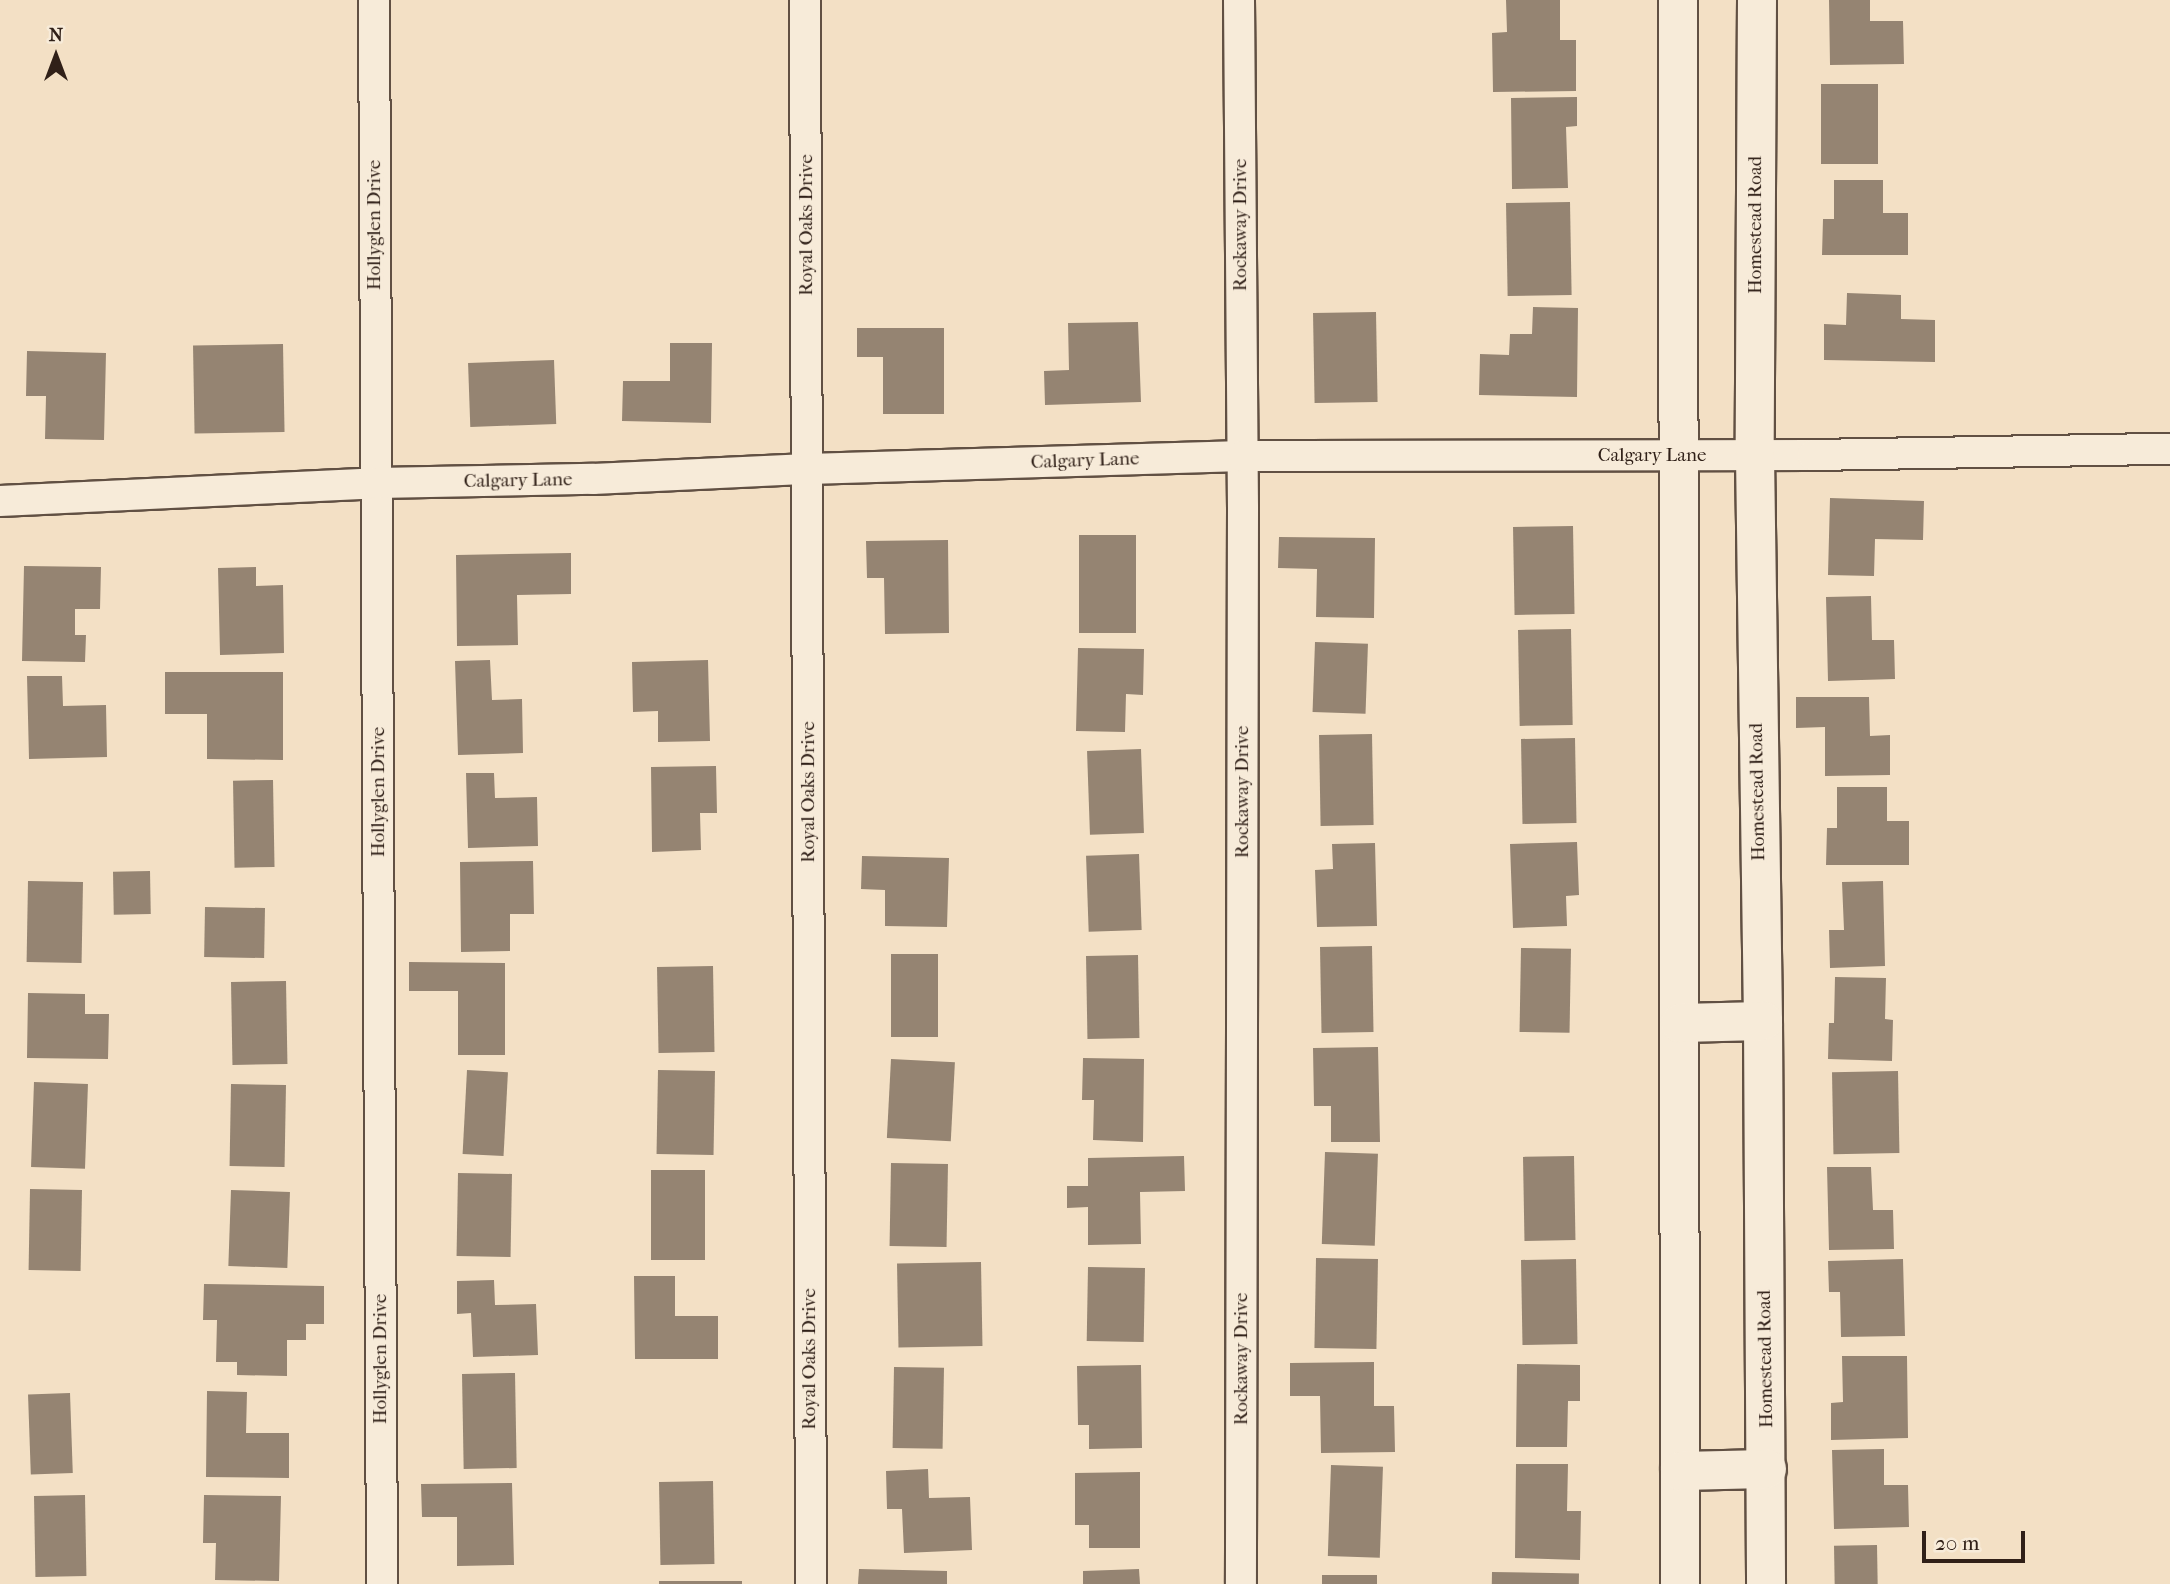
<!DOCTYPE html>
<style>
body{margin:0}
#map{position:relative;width:2170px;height:1584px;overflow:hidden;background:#f3e0c5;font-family:"IM FELL French Canon",serif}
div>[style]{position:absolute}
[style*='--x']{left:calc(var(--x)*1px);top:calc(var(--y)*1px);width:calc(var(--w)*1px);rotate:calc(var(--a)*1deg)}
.building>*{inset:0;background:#958472;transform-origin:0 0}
.roads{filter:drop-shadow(2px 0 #615043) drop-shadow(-2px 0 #615043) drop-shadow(0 2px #615043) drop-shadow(0 -2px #615043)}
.minor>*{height:30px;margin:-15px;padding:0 15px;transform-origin:15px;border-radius:15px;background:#f7ebd9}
.secondary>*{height:38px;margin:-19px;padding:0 19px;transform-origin:19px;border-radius:19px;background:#f7ebd9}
span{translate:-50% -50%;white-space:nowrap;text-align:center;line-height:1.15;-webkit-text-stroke:5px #f7ebd9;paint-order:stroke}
.street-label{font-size:19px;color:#302018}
.north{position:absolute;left:21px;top:21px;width:70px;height:70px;-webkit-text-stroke:5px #f7ebd9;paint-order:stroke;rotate:0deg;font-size:19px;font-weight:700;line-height:28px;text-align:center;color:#302018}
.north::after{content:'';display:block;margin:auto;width:24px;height:32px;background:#302018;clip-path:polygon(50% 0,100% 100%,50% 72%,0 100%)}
.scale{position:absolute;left:1922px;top:1531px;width:103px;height:32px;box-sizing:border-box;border:4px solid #302018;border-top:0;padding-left:9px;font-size:21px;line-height:24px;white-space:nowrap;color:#302018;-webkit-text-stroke:5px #f7ebd9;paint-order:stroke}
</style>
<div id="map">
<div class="building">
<i style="clip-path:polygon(1506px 0,1560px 0,1560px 40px,1576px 40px,1576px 91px,1493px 92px,1492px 33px,1507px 32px)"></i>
<i style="clip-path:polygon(1829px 0,1870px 0,1870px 21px,1903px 21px,1904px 64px,1830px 65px)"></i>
<i style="left:1878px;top:84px;width:80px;height:57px;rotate:90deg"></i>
<i style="clip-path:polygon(1577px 97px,1577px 126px,1566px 127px,1568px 188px,1512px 189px,1511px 98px)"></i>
<i style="clip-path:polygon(1834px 180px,1883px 180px,1883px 213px,1908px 213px,1908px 255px,1822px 255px,1823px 219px,1834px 219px)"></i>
<i style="left:1570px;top:202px;width:93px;height:64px;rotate:89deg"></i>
<i style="clip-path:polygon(1847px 293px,1901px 295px,1901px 319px,1935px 320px,1935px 362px,1824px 360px,1824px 324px,1846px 325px)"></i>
<i style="clip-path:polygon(1533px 307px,1578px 308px,1577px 397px,1479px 395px,1480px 354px,1509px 355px,1510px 334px,1532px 334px)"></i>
<i style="left:1376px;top:312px;width:90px;height:63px;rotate:89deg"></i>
<i style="clip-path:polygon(1138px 322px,1141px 402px,1045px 405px,1044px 371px,1069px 370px,1068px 323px)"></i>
<i style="clip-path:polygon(857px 328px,944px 328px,944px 414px,883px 414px,883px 357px,857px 357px)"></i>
<i style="clip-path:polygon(670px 343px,712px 343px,711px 423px,622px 421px,623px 381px,670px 381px)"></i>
<i style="left:283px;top:344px;width:88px;height:90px;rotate:89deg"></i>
<i style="clip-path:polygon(27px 351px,106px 353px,104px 440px,45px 439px,46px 396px,26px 396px)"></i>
<i style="left:554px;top:360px;width:64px;height:86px;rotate:88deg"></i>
<i style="clip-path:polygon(1830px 498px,1924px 501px,1923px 540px,1875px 539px,1874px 576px,1828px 575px)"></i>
<i style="left:1573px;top:526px;width:88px;height:60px;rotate:89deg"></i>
<i style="left:1079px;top:535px;width:57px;height:98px"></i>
<i style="clip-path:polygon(1279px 537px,1375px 538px,1374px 618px,1316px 617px,1317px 569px,1278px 568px)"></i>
<i style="clip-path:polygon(948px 540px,949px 633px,885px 634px,884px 578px,867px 578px,866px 541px)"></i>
<i style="clip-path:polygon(571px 553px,571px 594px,517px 595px,518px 645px,457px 646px,456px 555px)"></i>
<i style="clip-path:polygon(24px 566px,101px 567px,100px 609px,75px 609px,75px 635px,86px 635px,85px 662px,22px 661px)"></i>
<i style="clip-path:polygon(256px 567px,256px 586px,283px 585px,284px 653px,220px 655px,218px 568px)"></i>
<i style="clip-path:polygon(1871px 596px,1872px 640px,1894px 640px,1895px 679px,1828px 681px,1826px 597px)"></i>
<i style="left:1571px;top:629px;width:96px;height:53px;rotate:89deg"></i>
<i style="left:1315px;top:642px;width:53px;height:70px;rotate:2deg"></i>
<i style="clip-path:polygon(1078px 648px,1144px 649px,1143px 695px,1126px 694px,1125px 732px,1076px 731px)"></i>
<i style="clip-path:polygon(490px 660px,492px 700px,522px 699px,523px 753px,458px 755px,455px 661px)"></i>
<i style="clip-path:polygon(708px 660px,710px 741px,658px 742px,658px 711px,633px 712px,632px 662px)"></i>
<i style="clip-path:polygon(165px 672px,283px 672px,283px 760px,207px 759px,207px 714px,165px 714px)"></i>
<i style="clip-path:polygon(27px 676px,62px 676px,63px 706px,106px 705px,107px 757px,29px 759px)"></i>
<i style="clip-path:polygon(1796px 697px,1869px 697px,1870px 736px,1890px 735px,1890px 775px,1825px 776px,1825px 727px,1796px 728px)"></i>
<i style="left:1372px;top:734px;width:91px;height:53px;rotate:89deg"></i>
<i style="left:1575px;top:738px;width:85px;height:54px;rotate:89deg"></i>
<i style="left:1141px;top:749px;width:84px;height:54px;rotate:88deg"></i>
<i style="clip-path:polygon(716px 766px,717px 813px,700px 813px,701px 850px,652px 852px,651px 767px)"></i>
<i style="clip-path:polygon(466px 773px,494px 773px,495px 798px,537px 797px,538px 846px,468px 848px)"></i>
<i style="left:273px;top:780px;width:87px;height:40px;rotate:89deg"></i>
<i style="clip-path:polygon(1837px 787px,1887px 787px,1887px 821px,1909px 821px,1909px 865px,1826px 865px,1827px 828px,1837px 828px)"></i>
<i style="clip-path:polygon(1577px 842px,1579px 895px,1566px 896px,1567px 926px,1513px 928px,1510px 844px)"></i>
<i style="clip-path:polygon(1375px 843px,1377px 926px,1317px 927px,1315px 870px,1333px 869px,1332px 844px)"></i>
<i style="left:1139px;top:854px;width:76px;height:53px;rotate:88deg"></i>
<i style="clip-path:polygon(862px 856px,949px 858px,947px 927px,885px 926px,885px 890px,861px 889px)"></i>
<i style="clip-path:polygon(533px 861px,534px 914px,510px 914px,510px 951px,461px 952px,460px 862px)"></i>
<i style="left:150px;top:871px;width:43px;height:37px;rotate:89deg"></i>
<i style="left:28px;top:881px;width:55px;height:81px;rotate:1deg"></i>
<i style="clip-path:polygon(1883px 881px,1885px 966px,1830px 968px,1829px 930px,1844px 930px,1842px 882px)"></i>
<i style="left:205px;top:907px;width:60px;height:50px;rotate:1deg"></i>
<i style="left:1372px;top:946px;width:86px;height:52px;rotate:89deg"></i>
<i style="left:1521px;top:948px;width:50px;height:84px;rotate:1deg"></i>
<i style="left:891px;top:954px;width:47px;height:83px"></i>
<i style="left:1138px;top:955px;width:83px;height:52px;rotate:89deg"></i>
<i style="clip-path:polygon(409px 962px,505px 963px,505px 1055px,458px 1055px,458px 991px,409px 991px)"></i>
<i style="left:713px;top:966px;width:86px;height:56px;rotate:89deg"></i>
<i style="clip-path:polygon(1835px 977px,1886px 978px,1885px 1019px,1893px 1020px,1892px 1061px,1828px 1059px,1829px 1023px,1834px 1023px)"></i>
<i style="left:286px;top:981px;width:83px;height:55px;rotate:89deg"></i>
<i style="clip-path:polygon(28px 993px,85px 994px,85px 1014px,109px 1014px,108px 1059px,27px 1058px)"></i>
<i style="clip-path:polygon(1378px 1047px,1380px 1142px,1331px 1142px,1331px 1106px,1314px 1106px,1313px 1048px)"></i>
<i style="clip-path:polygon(1083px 1058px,1144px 1059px,1143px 1142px,1093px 1140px,1094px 1100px,1082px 1100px)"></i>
<i style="left:891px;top:1059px;width:64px;height:79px;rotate:3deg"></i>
<i style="left:467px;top:1070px;width:41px;height:84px;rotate:3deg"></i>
<i style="left:658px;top:1070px;width:57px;height:84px;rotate:1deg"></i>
<i style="left:1898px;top:1071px;width:82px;height:66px;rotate:89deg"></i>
<i style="left:34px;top:1082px;width:54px;height:85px;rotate:2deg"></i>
<i style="left:231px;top:1084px;width:55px;height:82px;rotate:1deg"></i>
<i style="left:1325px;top:1152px;width:53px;height:92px;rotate:2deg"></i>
<i style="clip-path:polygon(1184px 1156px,1185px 1191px,1140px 1192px,1141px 1244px,1088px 1245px,1088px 1207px,1067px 1208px,1067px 1186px,1088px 1186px,1088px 1158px)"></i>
<i style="left:1574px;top:1156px;width:84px;height:51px;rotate:89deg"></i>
<i style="left:891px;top:1163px;width:57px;height:83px;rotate:1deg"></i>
<i style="clip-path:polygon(1827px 1167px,1871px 1167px,1873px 1210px,1893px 1210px,1894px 1249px,1829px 1250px)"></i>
<i style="left:651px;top:1170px;width:54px;height:90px"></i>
<i style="left:458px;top:1173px;width:54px;height:83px;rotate:1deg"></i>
<i style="left:30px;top:1189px;width:52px;height:81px;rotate:1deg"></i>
<i style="left:231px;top:1190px;width:59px;height:76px;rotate:2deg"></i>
<i style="left:1316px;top:1258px;width:62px;height:90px;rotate:1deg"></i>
<i style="left:1576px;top:1259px;width:85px;height:55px;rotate:89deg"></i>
<i style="clip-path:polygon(1903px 1259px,1905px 1336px,1841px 1337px,1840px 1292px,1829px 1292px,1828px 1261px)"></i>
<i style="left:981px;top:1262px;width:84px;height:84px;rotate:89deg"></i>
<i style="left:1088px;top:1267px;width:57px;height:74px;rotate:1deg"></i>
<i style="clip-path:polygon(634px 1276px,675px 1276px,675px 1316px,718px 1316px,718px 1359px,635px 1359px)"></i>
<i style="clip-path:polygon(494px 1280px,495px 1305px,536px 1304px,538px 1355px,473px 1357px,471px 1313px,457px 1314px,457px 1281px)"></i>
<i style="clip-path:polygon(204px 1284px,324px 1286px,324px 1324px,306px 1324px,306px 1340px,287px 1340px,287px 1376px,237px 1375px,237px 1362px,216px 1362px,217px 1320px,203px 1320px)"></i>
<i style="clip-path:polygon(1842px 1356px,1907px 1356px,1908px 1438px,1831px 1440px,1831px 1403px,1843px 1402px)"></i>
<i style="clip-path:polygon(1374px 1362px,1374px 1406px,1394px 1406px,1395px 1452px,1321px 1453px,1320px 1396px,1290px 1396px,1290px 1363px)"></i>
<i style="clip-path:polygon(1517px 1364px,1580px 1365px,1580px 1401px,1568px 1401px,1567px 1447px,1516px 1447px)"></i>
<i style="clip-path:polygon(1141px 1365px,1142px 1448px,1089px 1449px,1089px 1425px,1078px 1425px,1077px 1366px)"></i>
<i style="left:894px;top:1367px;width:50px;height:81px;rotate:1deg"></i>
<i style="left:515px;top:1373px;width:95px;height:53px;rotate:89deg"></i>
<i style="clip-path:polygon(207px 1391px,247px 1392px,246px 1433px,289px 1433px,289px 1478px,206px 1477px)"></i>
<i style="left:70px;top:1393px;width:80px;height:42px;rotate:88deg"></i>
<i style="clip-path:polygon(1884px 1449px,1884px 1485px,1908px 1485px,1909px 1527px,1834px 1529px,1832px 1450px)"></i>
<i style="clip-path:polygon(1516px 1464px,1568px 1464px,1567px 1511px,1581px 1511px,1580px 1560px,1515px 1558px)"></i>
<i style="left:1331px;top:1465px;width:52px;height:91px;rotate:2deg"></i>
<i style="clip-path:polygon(928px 1469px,929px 1498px,970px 1497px,972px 1550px,904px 1553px,902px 1509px,887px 1509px,886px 1471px)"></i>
<i style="clip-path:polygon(1140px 1472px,1140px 1548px,1089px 1548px,1089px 1525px,1075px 1525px,1075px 1473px)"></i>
<i style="left:713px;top:1481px;width:83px;height:54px;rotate:89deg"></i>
<i style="clip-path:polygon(512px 1483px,514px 1565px,457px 1566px,457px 1517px,422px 1517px,421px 1484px)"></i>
<i style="left:85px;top:1495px;width:81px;height:51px;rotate:89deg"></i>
<i style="clip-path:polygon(204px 1495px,281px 1496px,279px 1581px,215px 1580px,216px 1543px,203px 1543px)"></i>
<i style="left:1877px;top:1545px;width:39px;height:43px;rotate:89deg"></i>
<i style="clip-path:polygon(859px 1569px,947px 1571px,947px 1584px,858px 1584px)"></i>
<i style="clip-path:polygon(1139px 1569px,1140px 1584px,1083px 1584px,1083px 1571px)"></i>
<i style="left:1492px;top:1572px;width:87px;height:12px;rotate:1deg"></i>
<i style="left:1322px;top:1575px;width:55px;height:9px"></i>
<i style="left:659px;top:1581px;width:83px;height:3px"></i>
</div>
<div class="roads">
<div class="minor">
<i style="--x:374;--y:0;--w:1584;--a:89.71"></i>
<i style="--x:805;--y:0;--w:1584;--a:89.78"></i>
<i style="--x:1239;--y:0;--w:508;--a:89.55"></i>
<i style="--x:1243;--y:508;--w:1076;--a:90.11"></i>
<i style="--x:0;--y:501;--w:377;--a:-2.7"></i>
<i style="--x:377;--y:483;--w:216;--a:-1.1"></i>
<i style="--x:593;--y:479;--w:215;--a:-2.7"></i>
<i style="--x:808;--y:469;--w:435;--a:-1.7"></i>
<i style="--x:1243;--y:456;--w:570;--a:-0.1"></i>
<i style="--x:1813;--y:455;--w:357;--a:-1"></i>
</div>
<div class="secondary">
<i style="--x:1678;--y:0;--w:1584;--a:89.93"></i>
<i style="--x:1757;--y:0;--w:455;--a:90.3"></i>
<i style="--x:1755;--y:455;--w:566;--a:89.19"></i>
<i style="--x:1763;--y:1021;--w:563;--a:89.69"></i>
<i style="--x:1680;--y:1023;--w:83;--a:-1.4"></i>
<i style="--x:1680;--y:1471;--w:87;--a:-1.3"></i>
</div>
</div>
<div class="street-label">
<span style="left:375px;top:225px;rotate:-90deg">Hollyglen Drive</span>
<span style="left:807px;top:225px;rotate:-90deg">Royal Oaks Drive</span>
<span style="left:1241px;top:225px;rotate:-90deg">Rockaway Drive</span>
<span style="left:1756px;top:225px;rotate:-90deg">Homestead Road</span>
<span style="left:1652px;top:456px">Calgary Lane</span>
<span style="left:1085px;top:461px;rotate:-2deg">Calgary Lane</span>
<span style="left:518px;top:481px;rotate:-1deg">Calgary Lane</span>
<span style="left:379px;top:792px;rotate:-90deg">Hollyglen Drive</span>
<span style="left:809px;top:792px;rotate:-90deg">Royal Oaks Drive</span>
<span style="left:1243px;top:792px;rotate:-90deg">Rockaway Drive</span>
<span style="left:1758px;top:792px;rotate:-91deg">Homestead Road</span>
<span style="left:381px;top:1359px;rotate:-90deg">Hollyglen Drive</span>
<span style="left:810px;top:1359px;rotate:-90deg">Royal Oaks Drive</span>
<span style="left:1242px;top:1359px;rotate:-90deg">Rockaway Drive</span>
<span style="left:1766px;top:1359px;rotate:-91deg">Homestead Road</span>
</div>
<div class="north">N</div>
<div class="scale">20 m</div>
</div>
